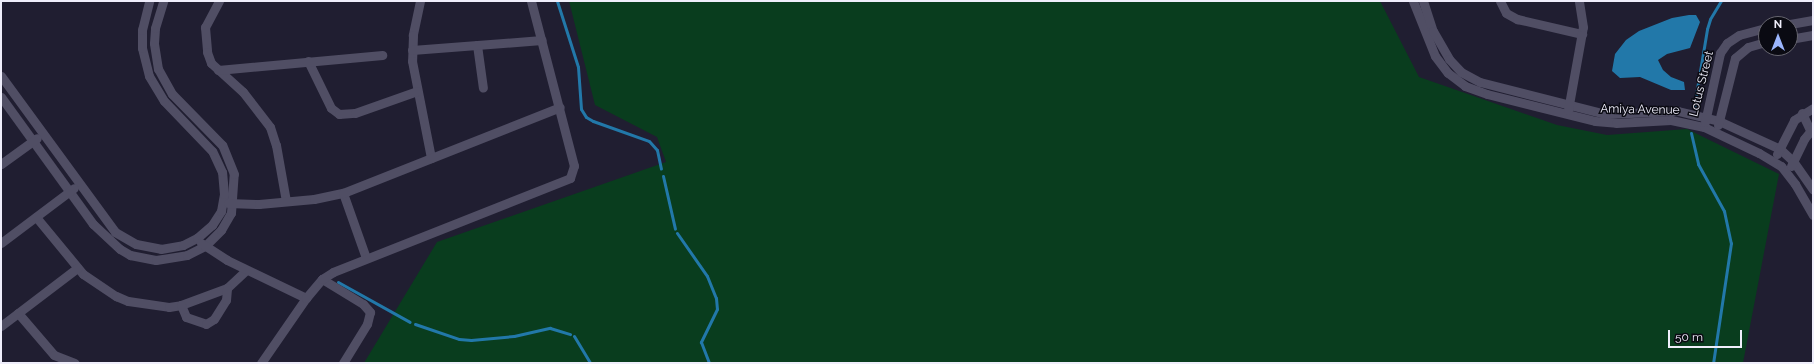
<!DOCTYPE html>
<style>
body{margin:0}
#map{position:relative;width:1814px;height:364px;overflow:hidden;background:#201e31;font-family:Raleway,sans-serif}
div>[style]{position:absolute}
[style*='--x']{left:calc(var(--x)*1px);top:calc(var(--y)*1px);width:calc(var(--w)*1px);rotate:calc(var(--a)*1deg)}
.green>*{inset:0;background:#093d1e}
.water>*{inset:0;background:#2278a9}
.stream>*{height:3px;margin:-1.5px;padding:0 1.5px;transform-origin:1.5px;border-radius:1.5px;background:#2278a9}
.minor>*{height:9px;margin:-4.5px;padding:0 4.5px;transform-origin:4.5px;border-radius:4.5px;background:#504e64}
span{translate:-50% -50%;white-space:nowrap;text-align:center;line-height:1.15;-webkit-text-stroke:3px #0a0a12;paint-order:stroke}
.street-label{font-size:12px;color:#efeefb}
.frame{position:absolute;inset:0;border:2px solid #efeefb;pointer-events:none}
.north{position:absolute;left:1758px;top:16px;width:40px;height:40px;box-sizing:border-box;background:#0a0a12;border:1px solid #66656f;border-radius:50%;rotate:0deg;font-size:11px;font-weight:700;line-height:16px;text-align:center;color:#efeefb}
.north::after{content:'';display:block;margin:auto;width:14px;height:18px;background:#9bb5fd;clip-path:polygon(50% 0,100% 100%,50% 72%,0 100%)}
.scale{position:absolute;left:1668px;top:330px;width:74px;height:18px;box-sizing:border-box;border:2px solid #efeefb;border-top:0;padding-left:5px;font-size:12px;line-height:14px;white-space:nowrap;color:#efeefb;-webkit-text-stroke:3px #0a0a12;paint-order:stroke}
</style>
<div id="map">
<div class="green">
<i style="clip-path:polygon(569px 1px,1380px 1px,1419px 77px,1557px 125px,1607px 135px,1687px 129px,1779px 174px,1743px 363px,364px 363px,437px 242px,666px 162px,657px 137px,595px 105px)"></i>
</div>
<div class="water">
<i style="clip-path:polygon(1689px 15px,1696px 15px,1700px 22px,1690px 48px,1667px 54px,1658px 60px,1663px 70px,1671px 77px,1684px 82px,1685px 90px,1671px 90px,1640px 77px,1620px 78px,1612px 71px,1615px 54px,1626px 40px,1639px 31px,1672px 18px)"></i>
</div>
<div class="stream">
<i style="--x:557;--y:1;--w:69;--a:72.3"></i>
<i style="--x:578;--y:67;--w:42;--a:85.9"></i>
<i style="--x:581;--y:109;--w:9;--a:58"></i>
<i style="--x:586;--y:117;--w:8;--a:30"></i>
<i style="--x:593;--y:121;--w:59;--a:19.7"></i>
<i style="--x:649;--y:141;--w:12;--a:48"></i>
<i style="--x:657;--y:150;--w:19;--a:78"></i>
<i style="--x:1694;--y:107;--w:79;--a:-80.5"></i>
<i style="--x:1707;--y:29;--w:10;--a:-73"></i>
<i style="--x:1710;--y:19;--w:21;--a:-59"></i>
<i style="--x:1691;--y:133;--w:32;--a:77"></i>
<i style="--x:1698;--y:164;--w:54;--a:61"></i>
<i style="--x:1724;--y:211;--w:33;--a:78"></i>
<i style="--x:1731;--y:243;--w:121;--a:98.5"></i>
<i style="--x:663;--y:176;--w:54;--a:77.2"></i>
<i style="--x:677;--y:233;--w:52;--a:55.1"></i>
<i style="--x:707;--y:276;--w:24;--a:68"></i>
<i style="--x:716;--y:298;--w:11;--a:85"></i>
<i style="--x:717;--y:309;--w:37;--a:116"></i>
<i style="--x:701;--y:342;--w:22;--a:69"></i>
<i style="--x:338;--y:282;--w:82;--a:29.1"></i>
<i style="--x:415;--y:324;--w:46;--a:18.8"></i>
<i style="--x:459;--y:339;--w:12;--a:5"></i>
<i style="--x:471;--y:340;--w:43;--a:-5.3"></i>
<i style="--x:514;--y:336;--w:37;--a:-13"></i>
<i style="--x:550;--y:328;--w:21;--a:17"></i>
<i style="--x:574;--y:336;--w:31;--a:59"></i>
</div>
<div class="minor">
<i style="--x:219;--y:1;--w:30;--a:118"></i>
<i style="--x:205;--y:27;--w:25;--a:85"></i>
<i style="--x:207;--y:52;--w:12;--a:70"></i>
<i style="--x:211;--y:63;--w:43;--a:42.2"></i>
<i style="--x:243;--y:92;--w:44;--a:52.4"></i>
<i style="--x:270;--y:127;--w:19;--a:72"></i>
<i style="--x:276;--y:145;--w:57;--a:79.9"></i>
<i style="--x:420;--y:1;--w:35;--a:102"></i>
<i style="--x:413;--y:35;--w:26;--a:92"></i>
<i style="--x:412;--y:61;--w:99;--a:78.9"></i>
<i style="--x:1413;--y:1;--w:59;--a:68.2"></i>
<i style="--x:1435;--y:56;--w:21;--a:53"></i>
<i style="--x:1448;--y:73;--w:21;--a:37"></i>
<i style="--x:1465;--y:86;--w:23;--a:20"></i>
<i style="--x:1487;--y:94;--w:111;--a:14"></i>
<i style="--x:1595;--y:121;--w:21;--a:5"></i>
<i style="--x:1616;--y:123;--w:55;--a:-3.1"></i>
<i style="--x:1671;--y:120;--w:34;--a:12"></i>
<i style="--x:1704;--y:127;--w:61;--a:25.3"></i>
<i style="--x:1759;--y:153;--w:26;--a:31"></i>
<i style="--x:1781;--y:166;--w:23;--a:52"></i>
<i style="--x:1795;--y:184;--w:36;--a:60"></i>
<i style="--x:1423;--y:1;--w:32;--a:72"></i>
<i style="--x:1433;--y:31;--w:32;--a:60"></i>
<i style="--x:1449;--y:59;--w:18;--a:47"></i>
<i style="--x:1461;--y:72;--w:21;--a:28"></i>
<i style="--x:1480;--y:82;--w:130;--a:14.3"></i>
<i style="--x:1606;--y:114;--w:72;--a:-2.4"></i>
<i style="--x:1678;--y:111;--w:42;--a:13.7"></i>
<i style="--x:1719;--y:121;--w:67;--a:24.7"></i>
<i style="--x:1780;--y:149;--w:18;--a:43"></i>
<i style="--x:1793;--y:161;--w:35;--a:55"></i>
<i style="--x:1500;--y:1;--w:13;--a:63"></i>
<i style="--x:1506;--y:13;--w:13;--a:29"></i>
<i style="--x:1517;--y:19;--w:67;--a:13"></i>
<i style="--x:1790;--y:24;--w:23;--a:-10"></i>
<i style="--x:1790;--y:39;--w:23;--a:-10"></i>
<i style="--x:477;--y:45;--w:43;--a:82.1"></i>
<i style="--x:412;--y:50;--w:130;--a:-4.4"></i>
<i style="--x:308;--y:61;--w:52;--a:63.9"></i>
<i style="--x:331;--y:108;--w:10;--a:37"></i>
<i style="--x:339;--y:114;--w:16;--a:-4"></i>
<i style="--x:355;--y:113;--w:66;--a:-19.5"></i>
<i style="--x:218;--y:70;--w:165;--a:-5.2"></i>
<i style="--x:1;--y:76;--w:193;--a:53.8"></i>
<i style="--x:115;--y:232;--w:24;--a:30"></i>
<i style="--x:136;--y:244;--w:25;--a:11"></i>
<i style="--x:161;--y:249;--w:22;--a:-10"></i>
<i style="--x:183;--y:245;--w:16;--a:-27"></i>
<i style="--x:197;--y:238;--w:20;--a:-41"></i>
<i style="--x:212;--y:225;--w:17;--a:-57"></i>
<i style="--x:221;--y:211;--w:17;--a:-80"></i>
<i style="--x:224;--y:194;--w:22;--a:-95"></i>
<i style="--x:222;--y:172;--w:23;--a:-115"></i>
<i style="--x:212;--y:151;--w:69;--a:-133.8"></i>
<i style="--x:164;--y:101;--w:29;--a:-121"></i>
<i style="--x:149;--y:76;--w:29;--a:-104"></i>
<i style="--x:142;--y:48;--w:18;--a:-90"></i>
<i style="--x:142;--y:30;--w:30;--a:-76"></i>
<i style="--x:1;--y:97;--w:157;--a:54.1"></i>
<i style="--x:93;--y:224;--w:37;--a:43"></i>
<i style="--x:120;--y:249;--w:12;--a:31"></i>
<i style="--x:130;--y:255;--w:26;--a:11"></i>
<i style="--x:156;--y:260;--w:31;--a:-9"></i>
<i style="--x:187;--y:255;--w:20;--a:-27"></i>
<i style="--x:205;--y:246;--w:23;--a:-45"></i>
<i style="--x:221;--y:230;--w:20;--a:-60"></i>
<i style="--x:231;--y:213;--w:39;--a:-86"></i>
<i style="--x:234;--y:174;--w:31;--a:-112"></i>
<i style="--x:222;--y:145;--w:71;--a:-134.4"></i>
<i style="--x:172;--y:94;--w:29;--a:-119"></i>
<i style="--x:158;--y:69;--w:26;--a:-99"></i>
<i style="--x:154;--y:43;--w:15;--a:-86"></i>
<i style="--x:155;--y:28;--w:28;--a:-73"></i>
<i style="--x:1568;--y:110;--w:84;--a:-79.8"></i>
<i style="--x:1583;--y:27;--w:26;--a:-99"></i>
<i style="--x:1802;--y:113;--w:19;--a:65"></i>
<i style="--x:1705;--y:122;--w:71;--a:-77.7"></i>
<i style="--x:1720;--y:53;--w:12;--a:-55"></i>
<i style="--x:1727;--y:43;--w:14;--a:-34"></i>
<i style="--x:1739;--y:35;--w:28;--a:-15"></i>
<i style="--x:1718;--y:125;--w:69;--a:-75.8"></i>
<i style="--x:1735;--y:58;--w:17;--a:-40"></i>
<i style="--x:1748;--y:47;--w:19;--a:-16"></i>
<i style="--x:1777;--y:154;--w:38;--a:-63"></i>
<i style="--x:1794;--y:120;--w:22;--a:-32"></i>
<i style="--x:1;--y:164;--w:44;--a:-35.8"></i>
<i style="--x:1791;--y:166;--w:30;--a:-64"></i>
<i style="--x:1804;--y:139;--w:14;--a:-51"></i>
<i style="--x:343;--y:193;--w:69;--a:70.5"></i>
<i style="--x:228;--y:203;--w:31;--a:2"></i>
<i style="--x:259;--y:204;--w:55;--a:-5.2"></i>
<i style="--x:314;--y:199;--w:30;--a:-12"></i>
<i style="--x:343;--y:193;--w:233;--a:-21.6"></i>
<i style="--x:36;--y:217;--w:74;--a:50.5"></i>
<i style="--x:83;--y:274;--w:40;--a:34"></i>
<i style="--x:116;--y:296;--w:13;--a:23"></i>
<i style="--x:128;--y:301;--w:41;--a:8.3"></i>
<i style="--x:169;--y:307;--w:12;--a:-9"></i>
<i style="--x:181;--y:305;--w:49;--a:-20.3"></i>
<i style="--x:227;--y:288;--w:26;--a:-43"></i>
<i style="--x:1;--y:243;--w:91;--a:-37"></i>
<i style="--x:201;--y:243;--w:31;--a:33"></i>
<i style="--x:227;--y:260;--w:88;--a:25.7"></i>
<i style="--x:322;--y:279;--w:48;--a:31.4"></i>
<i style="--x:363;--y:304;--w:11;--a:49"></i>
<i style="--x:370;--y:312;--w:12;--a:104"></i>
<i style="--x:367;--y:324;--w:46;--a:121.6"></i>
<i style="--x:181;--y:305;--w:13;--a:67"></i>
<i style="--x:186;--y:317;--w:21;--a:19"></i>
<i style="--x:206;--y:324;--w:9;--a:-32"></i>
<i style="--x:214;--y:319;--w:22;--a:-58"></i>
<i style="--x:226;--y:300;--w:12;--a:-85"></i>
<i style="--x:18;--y:313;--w:55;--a:49.4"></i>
<i style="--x:54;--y:355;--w:22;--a:21"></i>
<i style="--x:1;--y:326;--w:96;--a:-37.3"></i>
<i style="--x:261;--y:363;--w:79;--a:-55.3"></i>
<i style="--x:306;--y:298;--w:25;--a:-50"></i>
<i style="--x:322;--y:279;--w:13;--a:-32"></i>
<i style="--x:333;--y:272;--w:255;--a:-21.6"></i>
<i style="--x:570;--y:178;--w:13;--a:-72"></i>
<i style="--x:574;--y:166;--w:171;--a:-104.6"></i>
</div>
<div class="street-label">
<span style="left:1702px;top:84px;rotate:-76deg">Lotus Street</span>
<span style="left:1640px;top:110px;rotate:1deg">Amiya Avenue</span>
</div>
<div class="frame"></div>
<div class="north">N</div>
<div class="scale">50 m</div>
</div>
